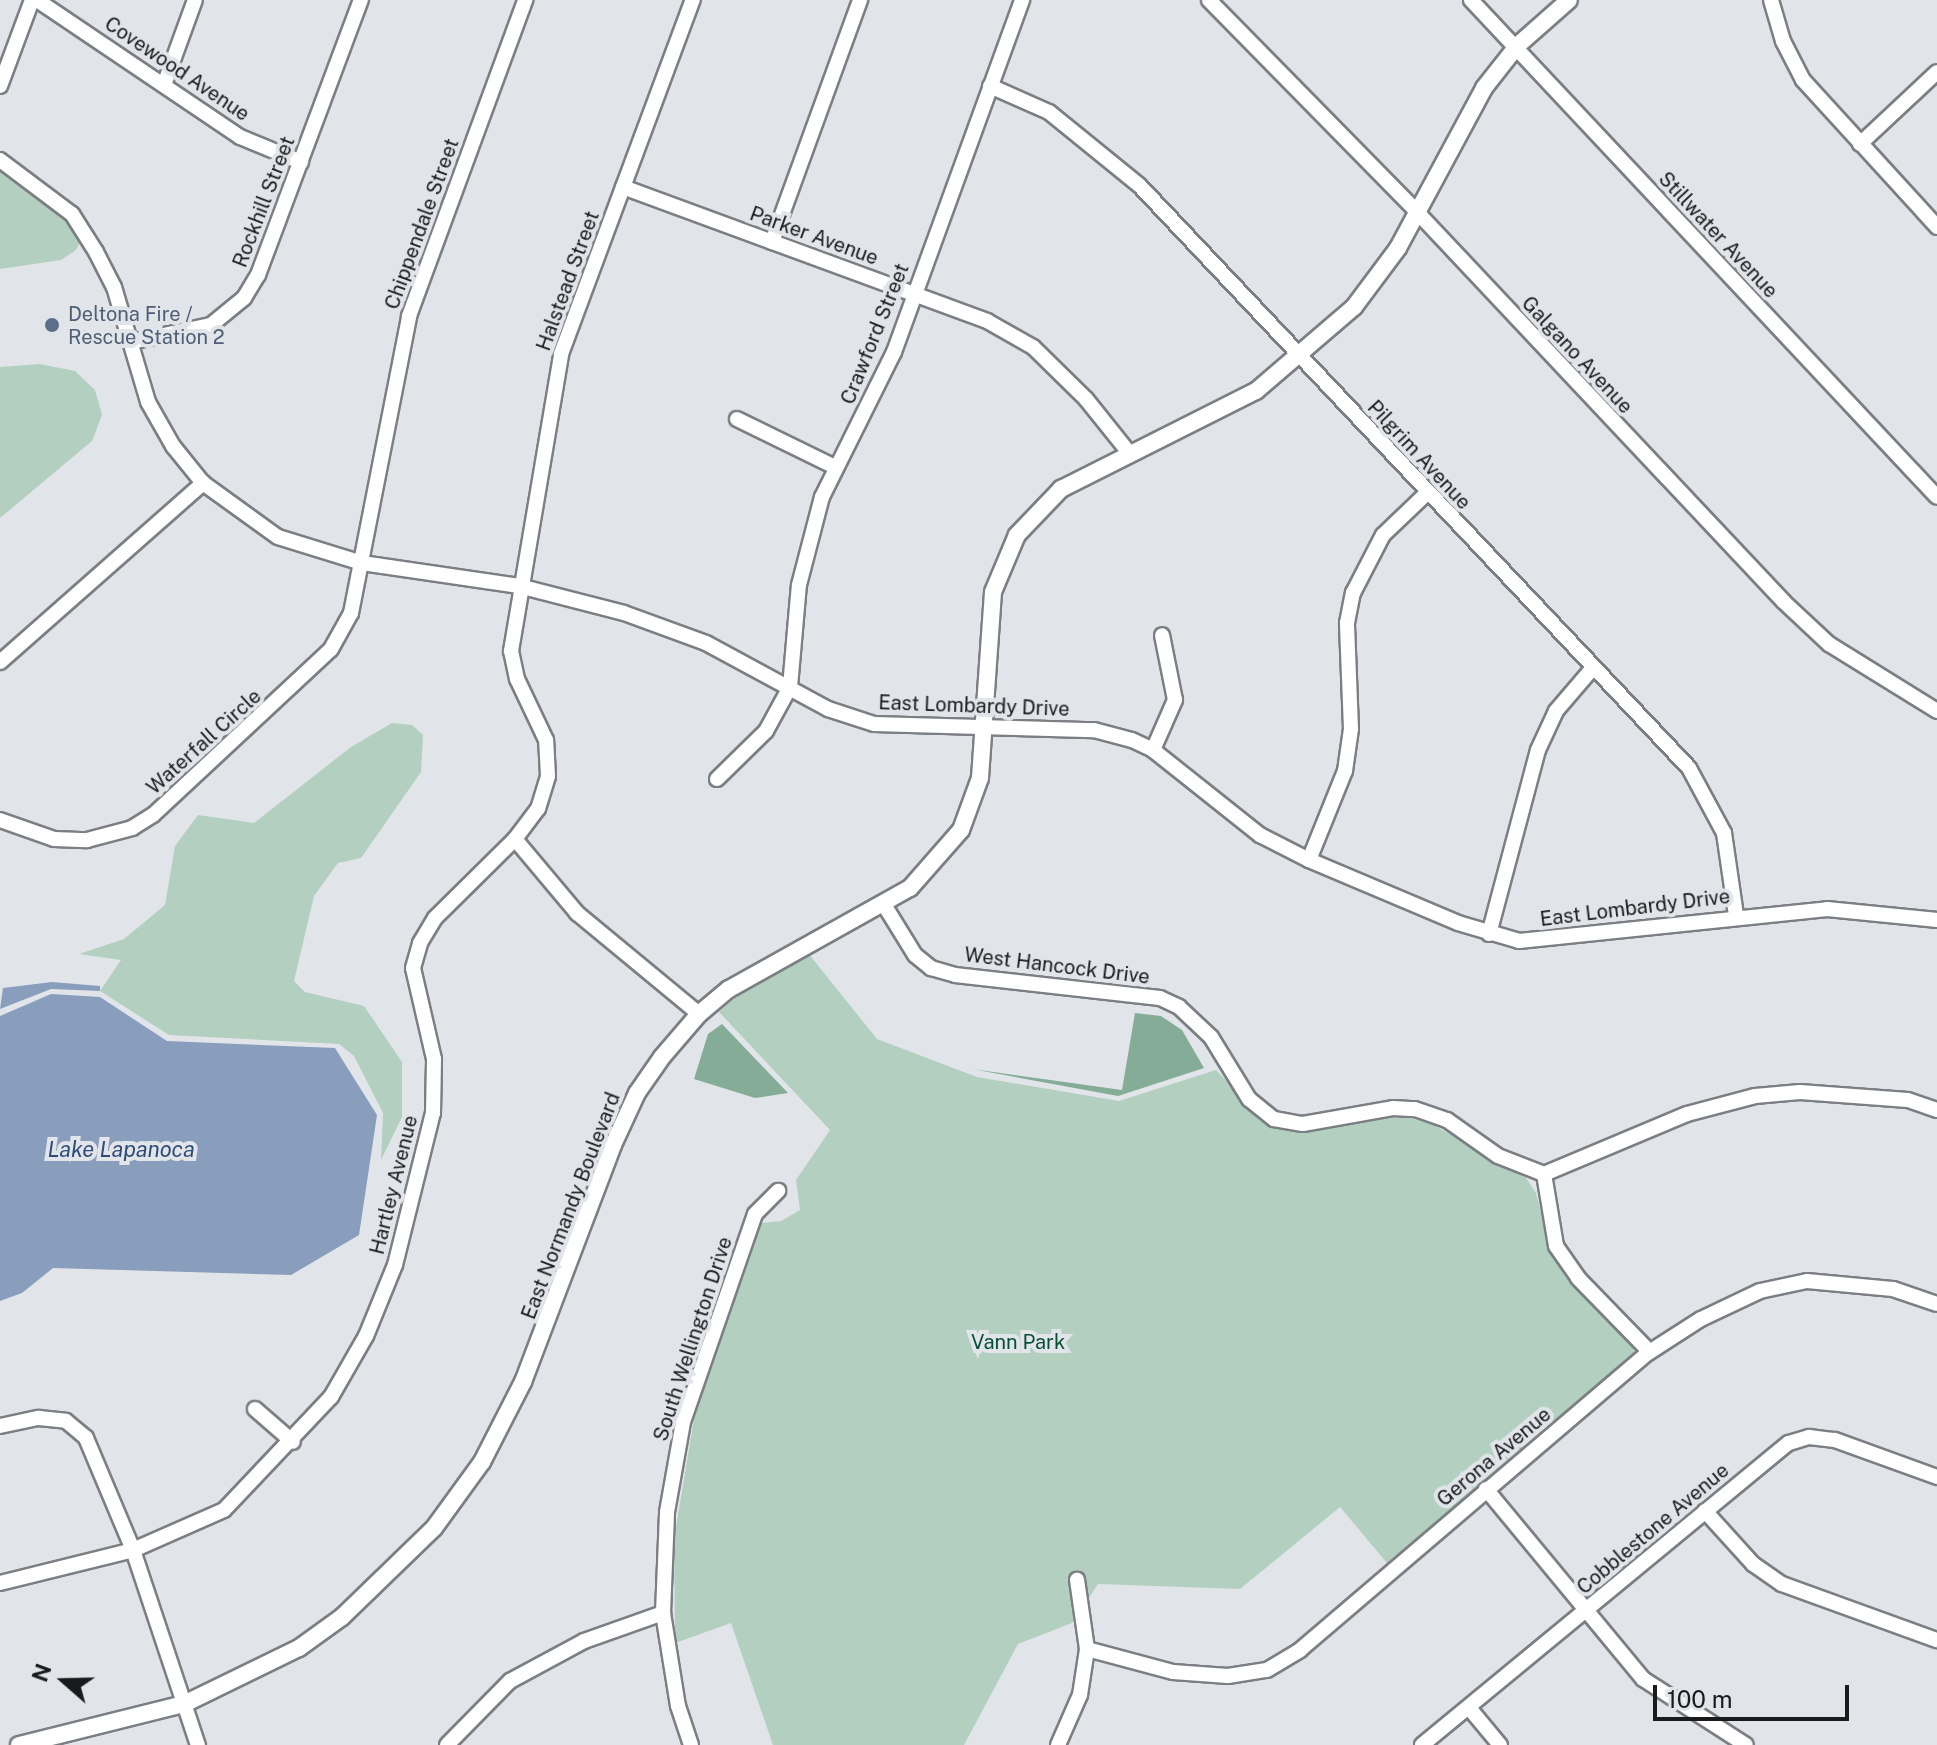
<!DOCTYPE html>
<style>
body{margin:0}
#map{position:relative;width:1937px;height:1745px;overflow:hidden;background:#e1e5e9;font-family:"Public Sans",sans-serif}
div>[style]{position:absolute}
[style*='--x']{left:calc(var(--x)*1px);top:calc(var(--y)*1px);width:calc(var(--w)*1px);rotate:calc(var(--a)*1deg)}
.green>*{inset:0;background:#b3cfc0}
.forest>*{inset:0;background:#85ac97}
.water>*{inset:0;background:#899ebd}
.roads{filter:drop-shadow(2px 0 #7b7f83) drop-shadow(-2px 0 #7b7f83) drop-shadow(0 2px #7b7f83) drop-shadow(0 -2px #7b7f83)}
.minor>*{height:14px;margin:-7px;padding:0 7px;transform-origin:7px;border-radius:7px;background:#fff}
.tertiary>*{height:16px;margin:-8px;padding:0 8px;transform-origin:8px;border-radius:8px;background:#fff}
.dots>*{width:22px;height:22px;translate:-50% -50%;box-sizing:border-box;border:4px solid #e1e5e9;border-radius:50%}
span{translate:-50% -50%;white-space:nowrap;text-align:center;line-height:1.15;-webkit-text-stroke:8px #e1e5e9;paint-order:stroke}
.street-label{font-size:20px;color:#191a1c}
.service-label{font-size:20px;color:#4e5e75}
.left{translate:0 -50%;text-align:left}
.park-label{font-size:20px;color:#055034}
.water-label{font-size:22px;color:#2f4c78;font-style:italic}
.north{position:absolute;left:24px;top:1641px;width:80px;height:80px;-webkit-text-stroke:6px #e1e5e9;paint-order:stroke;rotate:290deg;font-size:22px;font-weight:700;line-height:32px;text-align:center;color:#191a1c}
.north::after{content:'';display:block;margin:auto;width:28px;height:36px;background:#191a1c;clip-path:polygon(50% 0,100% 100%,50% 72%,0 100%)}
.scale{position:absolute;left:1653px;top:1685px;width:196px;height:36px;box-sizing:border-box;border:4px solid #191a1c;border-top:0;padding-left:10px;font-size:24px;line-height:28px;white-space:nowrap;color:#191a1c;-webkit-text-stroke:6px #e1e5e9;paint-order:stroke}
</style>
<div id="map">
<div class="green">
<i style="clip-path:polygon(0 167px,68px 222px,80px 242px,76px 250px,61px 260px,0 269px)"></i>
<i style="clip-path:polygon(40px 364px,75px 371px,95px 390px,102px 415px,92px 441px,0 518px,0 367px)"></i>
<i style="clip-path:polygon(392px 723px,412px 725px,423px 735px,421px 772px,361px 858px,338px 863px,314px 896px,294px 981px,305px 992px,364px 1006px,402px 1062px,402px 1117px,381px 1160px,383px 1113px,354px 1056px,339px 1044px,169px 1035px,100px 991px,121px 960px,79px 954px,124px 939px,165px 905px,175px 846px,198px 815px,254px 823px,351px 747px)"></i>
<i style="clip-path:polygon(808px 953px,877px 1039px,977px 1077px,1119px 1101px,1216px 1070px,1266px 1122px,1301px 1131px,1401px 1116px,1432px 1124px,1526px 1178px,1536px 1193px,1551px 1253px,1589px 1301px,1629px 1333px,1634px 1351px,1631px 1359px,1387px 1563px,1340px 1507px,1240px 1589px,1098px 1584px,1072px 1623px,1018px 1644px,964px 1745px,773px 1745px,731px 1623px,675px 1643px,674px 1539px,695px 1413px,761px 1223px,781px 1221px,800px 1210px,796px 1180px,830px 1130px,719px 1012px,757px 979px)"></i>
</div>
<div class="forest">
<i style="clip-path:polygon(1135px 1013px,1161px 1016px,1182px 1030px,1204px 1068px,1118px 1096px,972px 1069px,1122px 1090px)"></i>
<i style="clip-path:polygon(722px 1024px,788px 1093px,755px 1098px,694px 1079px,708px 1034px)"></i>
</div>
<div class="water">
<i style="clip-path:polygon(52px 982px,100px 986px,100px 991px,51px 989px,0 1009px,3px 988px)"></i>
<i style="clip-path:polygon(51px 994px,100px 997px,167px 1041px,335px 1048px,377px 1115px,359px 1235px,291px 1275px,53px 1268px,22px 1293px,0 1301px,0 1016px)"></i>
</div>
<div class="roads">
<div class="minor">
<i style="--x:37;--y:0;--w:245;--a:34"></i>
<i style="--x:240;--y:137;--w:66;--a:22.3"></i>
<i style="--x:1209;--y:0;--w:298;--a:45.5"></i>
<i style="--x:1418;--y:213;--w:534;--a:46.74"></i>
<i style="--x:1784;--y:602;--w:62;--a:43"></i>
<i style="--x:1829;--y:644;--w:127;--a:31.8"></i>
<i style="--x:1471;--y:0;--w:681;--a:46.84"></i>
<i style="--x:1771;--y:0;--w:43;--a:73.7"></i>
<i style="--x:1783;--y:41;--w:44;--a:62.9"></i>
<i style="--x:1803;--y:80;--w:199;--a:47.6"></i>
<i style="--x:164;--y:85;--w:90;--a:-70"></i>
<i style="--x:0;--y:86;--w:92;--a:-69.6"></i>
<i style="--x:990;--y:86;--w:64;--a:23.8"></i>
<i style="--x:1049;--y:112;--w:117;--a:39.1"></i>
<i style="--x:1140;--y:186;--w:800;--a:46.67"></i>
<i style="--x:1689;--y:768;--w:74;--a:61.7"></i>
<i style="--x:1724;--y:833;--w:83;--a:81.7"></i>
<i style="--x:1860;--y:144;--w:105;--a:-43.1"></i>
<i style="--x:0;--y:160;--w:90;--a:36.9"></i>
<i style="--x:72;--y:214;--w:45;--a:57.7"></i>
<i style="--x:96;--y:252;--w:39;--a:63"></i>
<i style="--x:114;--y:287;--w:120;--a:73.5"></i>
<i style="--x:148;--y:402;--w:51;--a:60.4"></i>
<i style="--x:173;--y:446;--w:48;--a:51"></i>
<i style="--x:203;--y:483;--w:92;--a:35.8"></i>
<i style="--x:278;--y:537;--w:88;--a:17.2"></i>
<i style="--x:362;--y:563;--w:159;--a:8.3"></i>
<i style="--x:519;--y:586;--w:108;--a:14.4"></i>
<i style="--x:624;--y:613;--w:87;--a:20.1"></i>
<i style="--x:706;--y:643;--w:139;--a:28.4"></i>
<i style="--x:828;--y:709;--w:48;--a:18.1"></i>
<i style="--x:874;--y:724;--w:220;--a:1.6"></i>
<i style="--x:1094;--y:730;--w:39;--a:15"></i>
<i style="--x:1132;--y:740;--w:23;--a:25"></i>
<i style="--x:1153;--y:750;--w:137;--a:38.5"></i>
<i style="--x:1260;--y:835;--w:55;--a:27"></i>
<i style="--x:1309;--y:860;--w:162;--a:22.9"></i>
<i style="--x:1458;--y:923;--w:64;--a:16.4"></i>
<i style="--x:1519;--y:941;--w:310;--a:-5.9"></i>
<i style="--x:1827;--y:909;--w:111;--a:5.7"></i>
<i style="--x:623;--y:187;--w:388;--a:20.2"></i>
<i style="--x:987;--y:321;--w:53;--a:29.5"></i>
<i style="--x:1033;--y:347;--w:74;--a:44.5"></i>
<i style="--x:1086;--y:399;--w:70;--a:51.3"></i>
<i style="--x:772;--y:242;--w:258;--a:-70"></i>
<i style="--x:131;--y:342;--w:82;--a:-12"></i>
<i style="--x:211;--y:325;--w:43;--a:-39.3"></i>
<i style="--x:244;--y:298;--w:27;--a:-59"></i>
<i style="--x:258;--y:275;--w:294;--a:-69.5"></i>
<i style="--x:737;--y:419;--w:109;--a:26.1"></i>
<i style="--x:0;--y:662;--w:271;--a:-41.4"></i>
<i style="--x:1153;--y:750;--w:55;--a:-66.3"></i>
<i style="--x:1175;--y:700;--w:66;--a:-101.3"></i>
<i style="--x:717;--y:779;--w:69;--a:-44.4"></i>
<i style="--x:766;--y:731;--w:50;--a:-61.4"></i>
<i style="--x:790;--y:687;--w:102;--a:-85"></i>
<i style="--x:799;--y:585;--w:91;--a:-75.4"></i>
<i style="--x:822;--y:497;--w:162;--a:-63.6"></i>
<i style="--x:894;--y:352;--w:375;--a:-70"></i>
<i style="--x:0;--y:820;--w:57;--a:19.4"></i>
<i style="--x:54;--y:839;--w:33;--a:2"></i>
<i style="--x:87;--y:840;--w:47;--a:-14.9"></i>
<i style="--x:132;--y:828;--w:25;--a:-32"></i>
<i style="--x:153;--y:815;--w:243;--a:-43"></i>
<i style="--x:331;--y:649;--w:41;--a:-60.9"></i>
<i style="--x:351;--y:613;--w:303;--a:-78.9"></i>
<i style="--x:409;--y:316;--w:337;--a:-69.8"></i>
<i style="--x:515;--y:839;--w:97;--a:50"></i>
<i style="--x:577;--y:913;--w:158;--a:39.6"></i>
<i style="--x:1309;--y:860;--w:96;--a:-68"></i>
<i style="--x:1345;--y:771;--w:42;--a:-81.9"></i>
<i style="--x:1351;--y:729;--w:106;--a:-92.2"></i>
<i style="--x:1347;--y:623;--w:31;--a:-79"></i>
<i style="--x:1353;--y:593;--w:65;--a:-62.7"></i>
<i style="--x:1383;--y:535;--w:61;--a:-43.7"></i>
<i style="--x:883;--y:903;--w:61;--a:58.4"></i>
<i style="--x:915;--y:955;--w:21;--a:39"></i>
<i style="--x:931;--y:968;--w:25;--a:16"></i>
<i style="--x:955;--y:975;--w:206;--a:6.4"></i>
<i style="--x:1160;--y:998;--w:21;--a:25"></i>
<i style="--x:1179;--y:1007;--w:44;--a:43.2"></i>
<i style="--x:1211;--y:1037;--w:73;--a:58.5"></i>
<i style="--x:1249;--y:1099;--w:32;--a:39"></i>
<i style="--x:1274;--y:1119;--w:29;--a:10"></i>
<i style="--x:1303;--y:1124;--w:91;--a:-10.1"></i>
<i style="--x:1393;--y:1108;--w:22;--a:3"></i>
<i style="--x:1415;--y:1109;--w:34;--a:19"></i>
<i style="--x:1447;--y:1120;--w:62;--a:35.2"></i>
<i style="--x:1498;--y:1156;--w:49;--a:21.4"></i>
<i style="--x:1544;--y:1174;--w:155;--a:-22.8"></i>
<i style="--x:1687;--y:1114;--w:70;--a:-14.8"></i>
<i style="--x:1755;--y:1096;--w:45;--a:-5.1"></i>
<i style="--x:1800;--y:1092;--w:108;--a:4.2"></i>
<i style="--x:1908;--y:1100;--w:31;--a:19"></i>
<i style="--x:1489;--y:934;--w:190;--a:-75.1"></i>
<i style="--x:1538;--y:750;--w:43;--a:-65.2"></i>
<i style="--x:1556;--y:711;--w:55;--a:-49.4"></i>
<i style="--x:1544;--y:1174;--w:73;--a:80.5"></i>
<i style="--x:1556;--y:1246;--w:39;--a:55"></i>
<i style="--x:1578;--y:1278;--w:103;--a:45.8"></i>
<i style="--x:255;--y:1409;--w:50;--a:41"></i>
<i style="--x:0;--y:1426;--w:40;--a:-12"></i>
<i style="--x:39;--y:1418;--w:27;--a:6"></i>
<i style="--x:66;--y:1421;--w:26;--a:40"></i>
<i style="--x:86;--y:1438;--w:121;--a:67.2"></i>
<i style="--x:133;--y:1550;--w:206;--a:71.6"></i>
<i style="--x:1486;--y:1489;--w:246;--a:50.4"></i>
<i style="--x:1643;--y:1679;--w:122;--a:32.7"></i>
<i style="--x:1705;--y:1511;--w:72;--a:47.8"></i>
<i style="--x:1753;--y:1564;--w:35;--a:35"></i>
<i style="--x:1782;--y:1584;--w:165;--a:19.9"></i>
<i style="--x:0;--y:1583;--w:137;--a:-13.9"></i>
<i style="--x:133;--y:1550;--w:99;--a:-23.7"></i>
<i style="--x:224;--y:1510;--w:156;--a:-46.6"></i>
<i style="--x:331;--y:1397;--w:70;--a:-60.2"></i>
<i style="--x:366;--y:1336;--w:77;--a:-67.8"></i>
<i style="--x:395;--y:1265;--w:157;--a:-76"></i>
<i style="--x:433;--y:1113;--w:54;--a:-88.9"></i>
<i style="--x:434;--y:1059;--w:93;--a:-103"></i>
<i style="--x:413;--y:968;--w:26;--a:-74"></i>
<i style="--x:420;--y:943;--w:29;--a:-59"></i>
<i style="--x:435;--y:918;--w:112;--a:-44.6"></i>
<i style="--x:515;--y:839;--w:38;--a:-53"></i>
<i style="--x:538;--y:809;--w:34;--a:-73"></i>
<i style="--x:548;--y:776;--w:36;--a:-93"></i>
<i style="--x:546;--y:740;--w:68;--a:-115.4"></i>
<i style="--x:517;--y:679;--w:29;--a:-102"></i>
<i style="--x:511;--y:651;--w:301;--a:-80.4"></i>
<i style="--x:561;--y:354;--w:378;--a:-69.6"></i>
<i style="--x:1087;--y:1649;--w:89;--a:15"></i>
<i style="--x:1173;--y:1672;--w:55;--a:4.2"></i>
<i style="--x:1228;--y:1676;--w:39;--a:-9"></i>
<i style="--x:1267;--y:1670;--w:39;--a:-31"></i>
<i style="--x:1300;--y:1650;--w:458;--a:-40.5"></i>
<i style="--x:1648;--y:1353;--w:63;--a:-32.7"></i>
<i style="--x:1701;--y:1319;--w:65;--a:-25.4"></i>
<i style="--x:1760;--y:1291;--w:48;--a:-12"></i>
<i style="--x:1807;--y:1281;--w:86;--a:5.3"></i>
<i style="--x:1893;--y:1289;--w:46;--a:18.8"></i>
<i style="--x:1470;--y:1709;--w:47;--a:50.2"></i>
<i style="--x:447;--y:1745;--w:90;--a:-45.5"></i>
<i style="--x:510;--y:1681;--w:84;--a:-28.4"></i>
<i style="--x:584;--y:1641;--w:84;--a:-19.5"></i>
<i style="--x:691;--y:1745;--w:41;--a:-108.4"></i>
<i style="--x:678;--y:1706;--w:94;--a:-99.2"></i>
<i style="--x:663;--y:1613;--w:101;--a:-87.7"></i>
<i style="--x:667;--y:1512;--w:91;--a:-79.9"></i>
<i style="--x:683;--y:1422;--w:220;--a:-70.9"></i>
<i style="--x:755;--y:1214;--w:33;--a:-45"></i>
<i style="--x:1058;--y:1745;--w:55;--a:-66.3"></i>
<i style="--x:1080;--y:1695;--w:47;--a:-81.3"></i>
<i style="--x:1087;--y:1649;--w:70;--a:-98.2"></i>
<i style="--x:1422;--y:1745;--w:475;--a:-39.5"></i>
<i style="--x:1789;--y:1443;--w:21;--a:-17"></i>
<i style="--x:1809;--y:1437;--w:26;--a:7"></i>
<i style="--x:1835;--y:1440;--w:109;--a:19.9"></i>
</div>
<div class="tertiary">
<i style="--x:19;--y:1745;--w:170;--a:-14"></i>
<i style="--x:184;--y:1704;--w:128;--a:-26"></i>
<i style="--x:299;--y:1648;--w:53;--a:-35.8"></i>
<i style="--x:342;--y:1617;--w:128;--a:-44.1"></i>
<i style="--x:434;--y:1528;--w:82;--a:-54"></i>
<i style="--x:482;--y:1462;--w:90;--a:-62.9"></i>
<i style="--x:523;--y:1382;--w:254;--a:-69.2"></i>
<i style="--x:613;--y:1145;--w:57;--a:-65.2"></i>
<i style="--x:637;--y:1093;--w:44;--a:-55.2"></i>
<i style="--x:662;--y:1057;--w:57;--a:-49.3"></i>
<i style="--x:699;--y:1014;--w:39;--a:-40"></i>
<i style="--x:729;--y:989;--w:207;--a:-29.2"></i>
<i style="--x:910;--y:888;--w:77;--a:-48.7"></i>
<i style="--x:961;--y:830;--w:55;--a:-69.9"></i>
<i style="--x:980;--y:778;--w:186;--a:-86"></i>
<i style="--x:993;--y:592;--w:62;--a:-67.2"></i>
<i style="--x:1017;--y:535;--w:64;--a:-46.3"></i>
<i style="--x:1061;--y:489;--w:218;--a:-26.7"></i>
<i style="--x:1256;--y:391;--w:129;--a:-40.6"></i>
<i style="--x:1354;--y:307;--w:74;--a:-53.3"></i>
<i style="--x:1398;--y:248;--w:182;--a:-61.7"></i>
<i style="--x:1484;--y:88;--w:53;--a:-51.8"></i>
<i style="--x:1517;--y:46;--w:69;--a:-41.5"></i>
</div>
</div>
<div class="dots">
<i style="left:52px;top:325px;background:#5c6f8a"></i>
</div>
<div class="street-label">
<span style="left:177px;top:69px;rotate:34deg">Covewood Avenue</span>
<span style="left:264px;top:202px;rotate:-69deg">Rockhill Street</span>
<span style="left:422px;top:224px;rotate:-70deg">Chippendale Street</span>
<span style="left:1718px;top:235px;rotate:47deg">Stillwater Avenue</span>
<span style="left:814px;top:236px;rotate:20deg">Parker Avenue</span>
<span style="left:568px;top:281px;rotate:-70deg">Halstead Street</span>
<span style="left:875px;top:334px;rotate:-68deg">Crawford Street</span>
<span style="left:1577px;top:355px;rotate:47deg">Galgano Avenue</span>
<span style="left:1419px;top:455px;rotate:47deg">Pilgrim Avenue</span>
<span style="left:974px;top:706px;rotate:2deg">East Lombardy Drive</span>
<span style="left:204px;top:742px;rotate:-42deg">Waterfall Circle</span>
<span style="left:1635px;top:908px;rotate:-7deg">East Lombardy Drive</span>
<span style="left:1057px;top:966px;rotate:7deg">West Hancock Drive</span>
<span style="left:394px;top:1185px;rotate:-76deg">Hartley Avenue</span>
<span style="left:571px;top:1206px;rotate:-69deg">East Normandy Boulevard</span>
<span style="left:693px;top:1339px;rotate:-72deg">South Wellington Drive</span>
<span style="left:1494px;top:1457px;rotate:-40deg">Gerona Avenue</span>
<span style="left:1653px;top:1529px;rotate:-40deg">Cobblestone Avenue</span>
</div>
<div class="service-label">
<span class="left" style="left:68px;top:326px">Deltona Fire /<br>Rescue Station 2</span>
</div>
<div class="park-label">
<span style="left:1018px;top:1342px">Vann Park</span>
</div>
<div class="water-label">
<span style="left:121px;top:1150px">Lake Lapanoca</span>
</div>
<div class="north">N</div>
<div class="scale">100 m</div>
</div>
